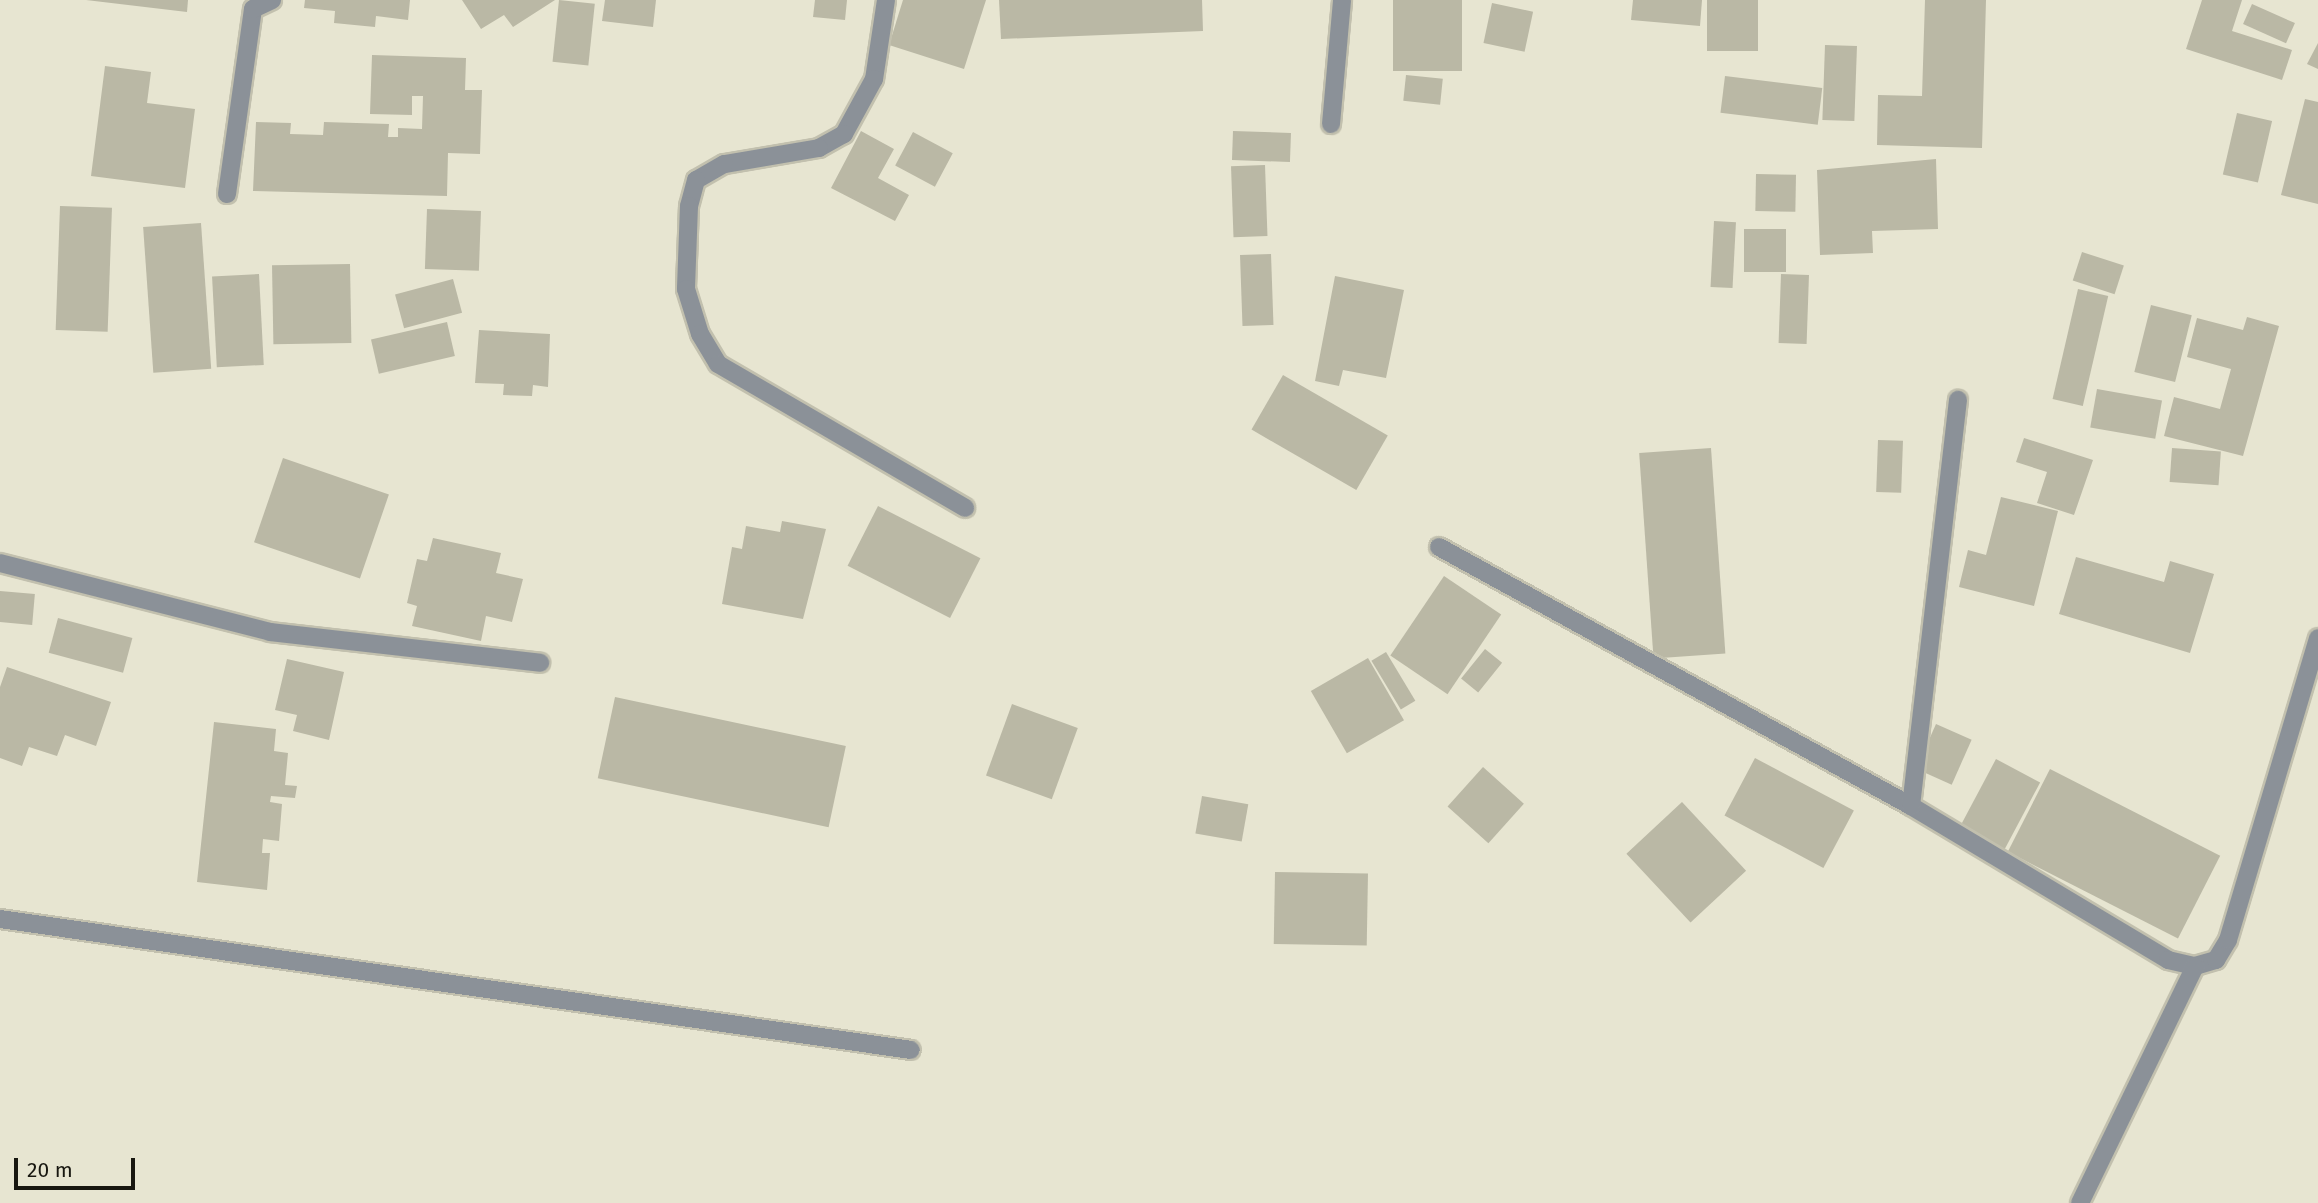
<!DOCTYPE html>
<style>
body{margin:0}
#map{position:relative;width:2318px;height:1203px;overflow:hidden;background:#e7e5d1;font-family:"Fira Sans",sans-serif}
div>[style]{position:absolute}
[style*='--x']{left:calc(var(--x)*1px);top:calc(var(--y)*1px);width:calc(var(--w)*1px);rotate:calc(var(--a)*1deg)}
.building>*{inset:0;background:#bab8a5;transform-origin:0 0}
.roads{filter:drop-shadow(2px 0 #c2c0ae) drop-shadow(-2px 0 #c2c0ae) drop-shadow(0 2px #c2c0ae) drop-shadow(0 -2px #c2c0ae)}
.minor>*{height:18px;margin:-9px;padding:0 9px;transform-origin:9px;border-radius:9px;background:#8b9198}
span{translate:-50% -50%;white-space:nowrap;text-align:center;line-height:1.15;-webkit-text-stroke:6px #e7e5d1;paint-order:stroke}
.scale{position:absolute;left:14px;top:1158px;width:121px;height:32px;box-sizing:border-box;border:4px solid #181710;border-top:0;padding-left:9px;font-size:21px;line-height:24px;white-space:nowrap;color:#181710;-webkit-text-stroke:5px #e7e5d1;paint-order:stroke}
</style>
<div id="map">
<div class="building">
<i style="clip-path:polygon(86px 0,188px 0,187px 12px)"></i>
<i style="clip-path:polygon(305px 0,410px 0,408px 20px,376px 16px,375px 27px,334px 23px,335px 11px,304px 8px)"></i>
<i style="clip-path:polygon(462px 0,555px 0,513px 27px,504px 15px,481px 29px)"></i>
<i style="left:559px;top:0;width:36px;height:62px;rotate:6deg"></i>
<i style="clip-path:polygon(605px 0,656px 0,653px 27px,602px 21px)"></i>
<i style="clip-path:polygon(815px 0,847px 0,845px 20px,813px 17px)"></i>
<i style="clip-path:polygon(903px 0,986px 0,964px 69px,889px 45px)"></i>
<i style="clip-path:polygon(999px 0,1202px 0,1203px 31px,1001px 39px)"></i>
<i style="left:1393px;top:0;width:69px;height:71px"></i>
<i style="clip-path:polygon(1633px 0,1702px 0,1700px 26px,1631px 20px)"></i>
<i style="left:1707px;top:0;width:51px;height:51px"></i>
<i style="clip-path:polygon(1925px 0,1986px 0,1982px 148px,1877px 145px,1878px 95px,1922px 96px)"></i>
<i style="clip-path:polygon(2202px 0,2242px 0,2232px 31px,2292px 50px,2282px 80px,2186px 49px)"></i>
<i style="left:1492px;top:3px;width:42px;height:41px;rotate:12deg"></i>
<i style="left:2252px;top:4px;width:47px;height:22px;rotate:24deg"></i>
<i style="clip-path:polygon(2318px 43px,2318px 69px,2307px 64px)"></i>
<i style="left:1825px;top:45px;width:32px;height:75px;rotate:2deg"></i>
<i style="clip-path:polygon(372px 55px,466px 58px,465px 90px,482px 90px,480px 154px,448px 153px,447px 196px,253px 191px,256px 122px,291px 123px,290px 134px,323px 135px,324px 122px,389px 124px,388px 137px,398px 137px,398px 128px,422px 129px,423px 96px,412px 96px,412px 115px,370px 114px)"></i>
<i style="clip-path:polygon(105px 66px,151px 72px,147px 103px,195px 109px,185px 188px,91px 176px)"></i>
<i style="left:1406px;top:75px;width:37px;height:26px;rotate:6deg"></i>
<i style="left:1725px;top:76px;width:98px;height:37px;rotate:7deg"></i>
<i style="clip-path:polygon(2305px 99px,2318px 102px,2318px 204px,2281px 195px)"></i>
<i style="left:2237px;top:113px;width:36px;height:63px;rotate:13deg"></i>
<i style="clip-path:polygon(861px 131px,894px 149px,878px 178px,909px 195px,895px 221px,831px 188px)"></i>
<i style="left:1233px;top:131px;width:58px;height:29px;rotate:2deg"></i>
<i style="left:913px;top:132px;width:45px;height:38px;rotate:28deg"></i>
<i style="clip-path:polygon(1936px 159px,1938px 229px,1872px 231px,1873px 253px,1820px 255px,1817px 170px)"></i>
<i style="left:1265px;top:165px;width:71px;height:34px;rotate:88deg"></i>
<i style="left:1756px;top:174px;width:40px;height:37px;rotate:1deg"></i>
<i style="left:60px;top:206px;width:52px;height:124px;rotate:2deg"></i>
<i style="left:427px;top:209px;width:54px;height:60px;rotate:2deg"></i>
<i style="left:1714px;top:221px;width:22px;height:66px;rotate:3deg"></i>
<i style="left:201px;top:223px;width:146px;height:58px;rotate:86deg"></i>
<i style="left:1744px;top:229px;width:42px;height:43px"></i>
<i style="left:2082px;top:252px;width:44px;height:30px;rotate:18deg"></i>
<i style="left:1271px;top:254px;width:71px;height:31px;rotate:88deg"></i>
<i style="left:350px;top:264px;width:79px;height:78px;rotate:89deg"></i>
<i style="left:259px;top:274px;width:91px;height:47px;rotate:87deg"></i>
<i style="left:1781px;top:274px;width:28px;height:69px;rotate:2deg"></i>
<i style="clip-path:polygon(1335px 276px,1404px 290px,1386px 378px,1343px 370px,1339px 386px,1315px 381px)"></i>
<i style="left:453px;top:279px;width:35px;height:60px;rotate:75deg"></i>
<i style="left:2078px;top:289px;width:31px;height:113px;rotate:13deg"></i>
<i style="left:2151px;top:305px;width:42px;height:69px;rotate:14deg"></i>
<i style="clip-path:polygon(2247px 317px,2279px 326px,2243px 456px,2164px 436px,2174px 397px,2220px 409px,2231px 369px,2187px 357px,2197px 318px,2243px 330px)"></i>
<i style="left:447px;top:322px;width:35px;height:78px;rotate:77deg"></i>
<i style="clip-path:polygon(479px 330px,550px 334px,548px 387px,533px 385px,532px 396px,503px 395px,504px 384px,475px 383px)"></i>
<i style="left:1283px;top:375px;width:121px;height:63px;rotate:30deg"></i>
<i style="left:2097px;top:389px;width:66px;height:39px;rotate:10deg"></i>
<i style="clip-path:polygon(2024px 438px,2093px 460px,2074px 515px,2037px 503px,2047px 472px,2016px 462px)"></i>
<i style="left:1878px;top:440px;width:25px;height:52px;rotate:2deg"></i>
<i style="left:1711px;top:448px;width:206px;height:72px;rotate:86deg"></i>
<i style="left:2172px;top:448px;width:49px;height:34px;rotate:4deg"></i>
<i style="left:283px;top:458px;width:112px;height:89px;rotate:19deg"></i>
<i style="clip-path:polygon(2001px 497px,2058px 511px,2034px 606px,1959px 587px,1968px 550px,1986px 555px)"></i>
<i style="left:878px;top:506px;width:115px;height:67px;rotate:27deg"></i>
<i style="clip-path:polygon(782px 521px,826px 529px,803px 619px,722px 604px,732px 547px,742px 549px,746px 526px,780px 532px)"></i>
<i style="clip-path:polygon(433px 538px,501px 553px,496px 573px,523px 579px,512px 622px,486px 616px,481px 641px,412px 626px,417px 606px,407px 603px,417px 559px,427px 561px)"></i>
<i style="clip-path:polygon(2076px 557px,2164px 582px,2170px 561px,2214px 574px,2190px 653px,2059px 614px)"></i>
<i style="left:1444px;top:576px;width:69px;height:96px;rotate:34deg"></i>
<i style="left:0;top:591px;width:35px;height:31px;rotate:5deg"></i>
<i style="left:58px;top:618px;width:77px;height:36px;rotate:15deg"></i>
<i style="left:1485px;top:649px;width:22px;height:38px;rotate:39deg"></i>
<i style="left:1386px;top:652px;width:57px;height:17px;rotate:59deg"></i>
<i style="left:1368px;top:658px;width:72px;height:66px;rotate:60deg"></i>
<i style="clip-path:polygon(287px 659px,344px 672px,329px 740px,293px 731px,297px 715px,275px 710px)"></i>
<i style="clip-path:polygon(7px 667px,111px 702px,96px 746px,65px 735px,57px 756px,29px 747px,22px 766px,0 758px,0 687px)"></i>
<i style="left:615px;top:697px;width:236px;height:83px;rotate:12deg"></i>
<i style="left:1012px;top:704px;width:70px;height:76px;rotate:20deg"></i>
<i style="clip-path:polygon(214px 722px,276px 729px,274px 751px,288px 753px,285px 785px,297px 786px,295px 798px,271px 796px,270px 802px,282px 804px,279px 841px,263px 839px,262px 853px,270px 853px,267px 890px,197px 882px)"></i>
<i style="left:1936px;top:724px;width:39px;height:49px;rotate:24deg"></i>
<i style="left:1755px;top:758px;width:112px;height:65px;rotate:28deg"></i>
<i style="left:1996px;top:759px;width:50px;height:83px;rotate:28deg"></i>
<i style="left:1483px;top:767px;width:55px;height:53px;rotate:42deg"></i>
<i style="left:2050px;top:769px;width:191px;height:93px;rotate:27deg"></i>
<i style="left:1202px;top:796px;width:47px;height:38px;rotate:10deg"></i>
<i style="left:1682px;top:802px;width:94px;height:76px;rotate:47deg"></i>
<i style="left:1275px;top:872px;width:93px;height:72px;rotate:1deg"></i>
</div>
<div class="roads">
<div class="minor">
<i style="--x:886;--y:0;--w:80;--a:98.6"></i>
<i style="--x:874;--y:79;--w:63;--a:118.6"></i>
<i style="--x:844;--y:134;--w:29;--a:151"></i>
<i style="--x:819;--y:148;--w:96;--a:170.4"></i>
<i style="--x:724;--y:164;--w:32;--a:150"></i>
<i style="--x:696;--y:180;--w:27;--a:105"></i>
<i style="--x:689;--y:206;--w:83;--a:92.1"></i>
<i style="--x:686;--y:289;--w:47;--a:72.7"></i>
<i style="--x:700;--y:334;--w:35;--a:59"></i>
<i style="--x:718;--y:364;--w:286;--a:30.2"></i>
<i style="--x:1331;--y:124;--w:124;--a:-84.9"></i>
<i style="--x:227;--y:194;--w:187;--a:-82"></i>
<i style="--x:253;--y:9;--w:21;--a:-25"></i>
<i style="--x:1439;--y:547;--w:538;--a:28.75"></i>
<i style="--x:1911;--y:806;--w:300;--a:30.9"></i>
<i style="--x:2168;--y:960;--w:28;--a:13"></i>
<i style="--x:2195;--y:966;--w:22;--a:-16"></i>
<i style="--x:2216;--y:960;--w:23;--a:-59"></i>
<i style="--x:2228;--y:940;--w:315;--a:-73.4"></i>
<i style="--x:0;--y:563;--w:279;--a:14.3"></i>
<i style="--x:270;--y:632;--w:272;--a:6.5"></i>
<i style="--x:1911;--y:806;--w:409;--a:-83.4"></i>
<i style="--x:0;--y:919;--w:920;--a:8.18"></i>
<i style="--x:2080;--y:1203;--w:263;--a:-64.1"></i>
</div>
</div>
<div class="scale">20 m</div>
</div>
